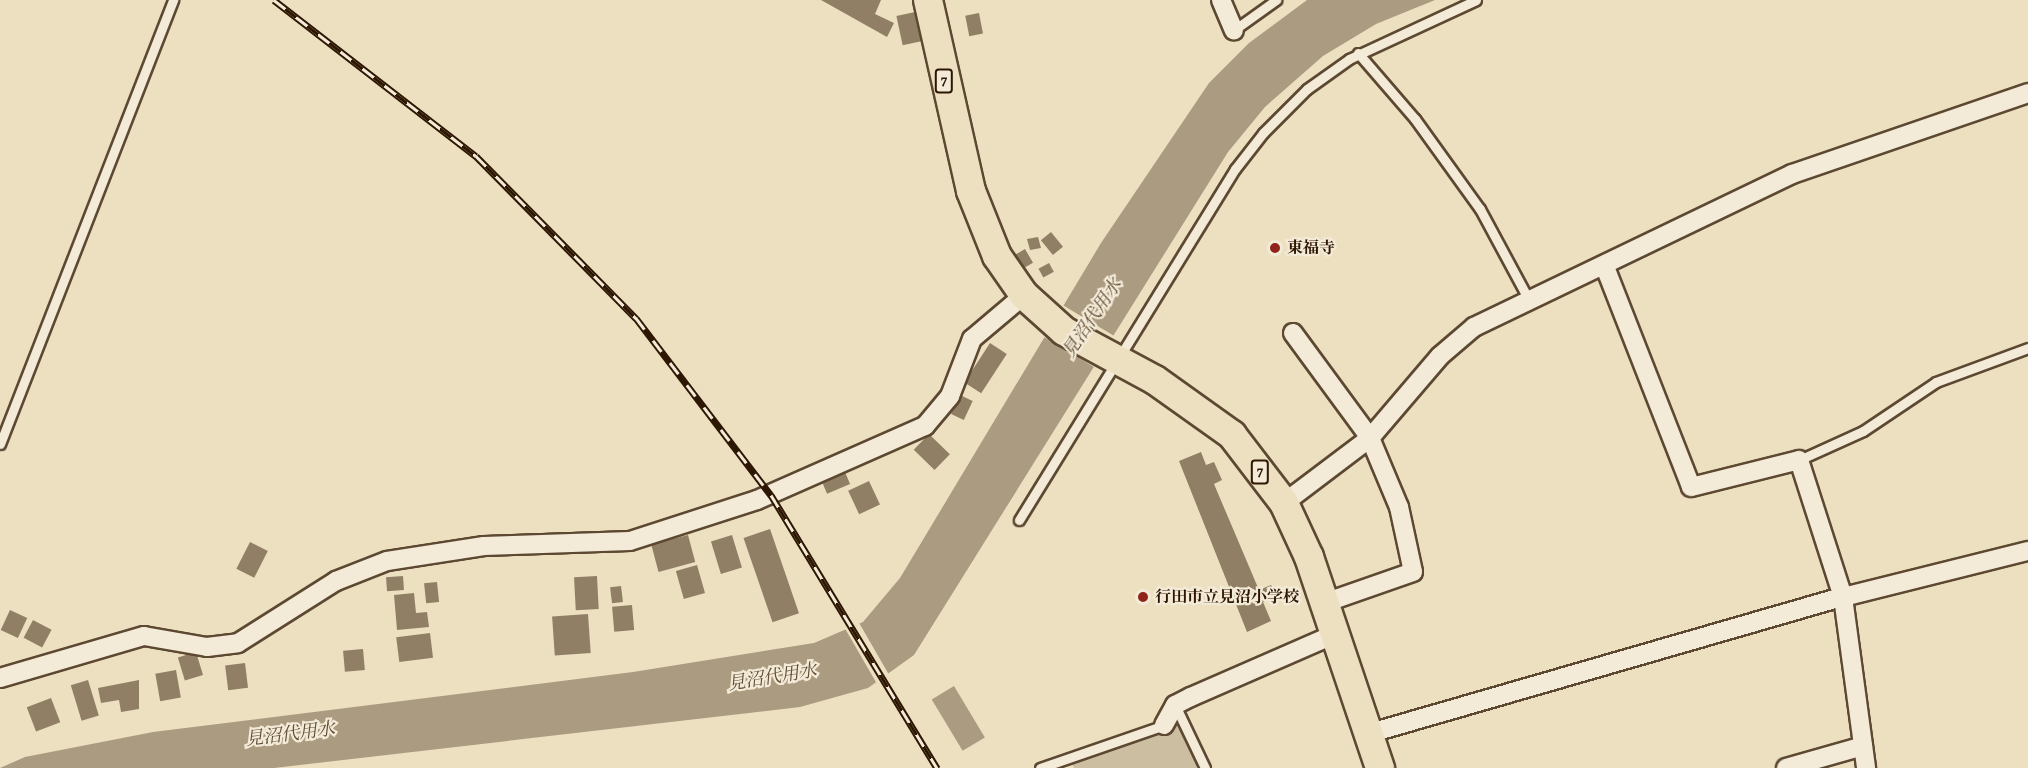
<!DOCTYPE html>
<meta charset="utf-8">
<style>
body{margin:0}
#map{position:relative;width:2028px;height:768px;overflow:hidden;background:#ece0c1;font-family:Alegreya,"Noto Serif JP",serif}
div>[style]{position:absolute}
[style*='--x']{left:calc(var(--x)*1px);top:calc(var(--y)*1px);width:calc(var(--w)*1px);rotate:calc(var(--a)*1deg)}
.green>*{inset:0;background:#ccbea1}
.water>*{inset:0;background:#ab9b80;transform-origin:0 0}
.pier>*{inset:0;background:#ece0c1;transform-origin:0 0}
.building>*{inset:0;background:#907f65;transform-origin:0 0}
.roads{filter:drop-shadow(2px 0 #5d4832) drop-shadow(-2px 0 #5d4832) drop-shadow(0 2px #5d4832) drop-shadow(0 -2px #5d4832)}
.service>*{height:9px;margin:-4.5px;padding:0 4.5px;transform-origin:4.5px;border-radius:4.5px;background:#f3ebd7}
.minor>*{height:18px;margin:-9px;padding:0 9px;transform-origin:9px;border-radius:9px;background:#f3ebd7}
.primary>*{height:28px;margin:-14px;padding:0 14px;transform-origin:14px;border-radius:14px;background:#ece0c1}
.rail>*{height:7px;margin-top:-3.5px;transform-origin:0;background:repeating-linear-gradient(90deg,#f3ebd7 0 14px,#2d1602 0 28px);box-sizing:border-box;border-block:2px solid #2d1602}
.dots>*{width:16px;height:16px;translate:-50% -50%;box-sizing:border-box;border:3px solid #f3ebd7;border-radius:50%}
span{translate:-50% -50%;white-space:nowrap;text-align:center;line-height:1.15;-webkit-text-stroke:4.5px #f3ebd7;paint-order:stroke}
.shield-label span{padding:2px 4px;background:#f3ebd7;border:2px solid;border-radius:4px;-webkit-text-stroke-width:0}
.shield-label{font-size:15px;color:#2d1602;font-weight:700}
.poi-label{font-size:16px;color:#2d1602;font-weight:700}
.left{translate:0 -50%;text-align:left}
.water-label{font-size:18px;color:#5f4b34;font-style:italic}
</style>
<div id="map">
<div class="green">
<i style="clip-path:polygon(1177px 723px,1199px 768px,1074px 768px,1071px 762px)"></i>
</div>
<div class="water">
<i style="clip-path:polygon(1307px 0,1435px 0,1376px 24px,1323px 56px,1265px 107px,1228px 152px,914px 655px,868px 688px,800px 707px,274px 768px,0 768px,25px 757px,153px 732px,633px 672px,814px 643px,863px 622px,900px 578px,1101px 243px,1209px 83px,1249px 43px)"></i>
<i style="left:954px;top:686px;width:60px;height:26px;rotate:59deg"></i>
</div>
<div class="pier">
<i style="left:1061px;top:304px;width:66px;height:37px;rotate:31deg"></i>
<i style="left:858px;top:621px;width:66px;height:15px;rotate:60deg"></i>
</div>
<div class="building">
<i style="clip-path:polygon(821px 0,881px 0,875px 14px,894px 23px,887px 37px)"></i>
<i style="left:915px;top:12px;width:30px;height:19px;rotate:78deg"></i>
<i style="left:979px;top:13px;width:21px;height:14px;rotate:79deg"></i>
<i style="left:1051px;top:232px;width:19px;height:13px;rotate:51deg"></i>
<i style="clip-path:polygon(1038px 237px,1041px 248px,1030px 250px,1027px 239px)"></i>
<i style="left:1025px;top:249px;width:16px;height:16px;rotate:60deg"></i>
<i style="left:1049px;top:263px;width:10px;height:12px;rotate:61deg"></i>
<i style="left:990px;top:343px;width:20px;height:47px;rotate:33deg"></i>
<i style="left:960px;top:395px;width:14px;height:21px;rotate:25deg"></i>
<i style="left:929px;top:434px;width:29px;height:22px;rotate:44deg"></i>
<i style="clip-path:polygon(1201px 452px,1206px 465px,1214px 462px,1222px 480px,1214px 484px,1259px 590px,1271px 585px,1276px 596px,1263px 602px,1271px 621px,1247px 632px,1179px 461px)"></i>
<i style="left:845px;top:472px;width:13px;height:25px;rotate:67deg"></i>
<i style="left:869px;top:481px;width:26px;height:23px;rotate:65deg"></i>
<i style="left:770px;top:529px;width:89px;height:28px;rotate:71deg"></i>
<i style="left:688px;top:535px;width:28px;height:38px;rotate:75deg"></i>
<i style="left:732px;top:535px;width:34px;height:22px;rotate:73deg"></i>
<i style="left:250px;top:542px;width:20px;height:30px;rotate:27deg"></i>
<i style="left:697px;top:565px;width:29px;height:22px;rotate:74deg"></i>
<i style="left:403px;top:576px;width:14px;height:17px;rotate:86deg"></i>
<i style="left:597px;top:576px;width:33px;height:23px;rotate:87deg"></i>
<i style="left:437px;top:582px;width:20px;height:13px;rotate:84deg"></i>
<i style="left:621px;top:586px;width:16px;height:11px;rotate:83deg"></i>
<i style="clip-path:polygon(414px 593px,416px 613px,427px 612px,429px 627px,397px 630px,394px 595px)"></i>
<i style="left:632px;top:605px;width:25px;height:20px;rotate:85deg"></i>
<i style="left:10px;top:610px;width:19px;height:22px;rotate:25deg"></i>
<i style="left:588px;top:614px;width:39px;height:36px;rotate:86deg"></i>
<i style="left:33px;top:620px;width:21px;height:20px;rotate:28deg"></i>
<i style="left:430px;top:633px;width:25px;height:34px;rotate:83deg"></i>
<i style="left:363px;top:649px;width:21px;height:20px;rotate:85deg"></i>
<i style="left:196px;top:652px;width:24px;height:19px;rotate:73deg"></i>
<i style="left:245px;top:663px;width:25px;height:20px;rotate:83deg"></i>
<i style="left:176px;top:670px;width:28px;height:21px;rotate:80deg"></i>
<i style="left:88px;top:680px;width:37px;height:18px;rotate:73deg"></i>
<i style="clip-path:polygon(139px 680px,139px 709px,121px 712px,119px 700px,101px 703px,98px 688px)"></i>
<i style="left:51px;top:698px;width:26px;height:26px;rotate:69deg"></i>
</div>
<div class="roads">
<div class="service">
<i style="--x:1234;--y:30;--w:52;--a:-35.5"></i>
<i style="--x:1358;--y:53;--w:87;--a:49.2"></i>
<i style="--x:1415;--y:119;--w:111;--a:54.2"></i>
<i style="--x:1480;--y:209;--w:106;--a:61.7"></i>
<i style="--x:0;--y:444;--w:477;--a:-68.7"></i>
<i style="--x:1799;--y:460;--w:70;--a:-24.4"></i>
<i style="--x:1863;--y:431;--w:88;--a:-33.9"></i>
<i style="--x:1936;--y:382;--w:98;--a:-20.3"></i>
<i style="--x:1019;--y:520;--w:412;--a:-58.4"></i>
<i style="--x:1235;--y:169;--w:46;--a:-52.1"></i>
<i style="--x:1263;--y:133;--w:62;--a:-45"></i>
<i style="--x:1307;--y:89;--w:52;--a:-35.5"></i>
<i style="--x:1349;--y:59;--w:140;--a:-24.9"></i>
<i style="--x:1175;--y:705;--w:70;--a:64.5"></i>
<i style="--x:1040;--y:768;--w:131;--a:-19.1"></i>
</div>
<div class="minor">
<i style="--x:1221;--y:0;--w:33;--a:67"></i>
<i style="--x:1605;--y:267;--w:236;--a:68.6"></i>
<i style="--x:1691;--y:487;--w:111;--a:-14"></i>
<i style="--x:1799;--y:460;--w:144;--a:72.2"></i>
<i style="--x:1843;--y:597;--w:173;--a:82.3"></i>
<i style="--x:1293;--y:333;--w:130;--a:53.7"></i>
<i style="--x:1370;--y:438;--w:75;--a:67.2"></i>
<i style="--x:1399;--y:507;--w:66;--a:77.8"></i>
<i style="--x:1413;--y:572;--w:94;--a:160.8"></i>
<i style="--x:1284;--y:503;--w:108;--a:-37.1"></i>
<i style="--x:1370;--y:438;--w:108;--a:-49.5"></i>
<i style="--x:1440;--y:356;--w:45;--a:-40.5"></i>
<i style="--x:1474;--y:327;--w:353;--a:-25.7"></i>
<i style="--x:1792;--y:174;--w:250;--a:-18.9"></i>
<i style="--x:0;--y:678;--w:150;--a:-16.3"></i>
<i style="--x:144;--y:636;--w:64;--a:9.9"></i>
<i style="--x:207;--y:647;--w:31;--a:-7"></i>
<i style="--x:238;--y:643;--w:116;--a:-32.3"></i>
<i style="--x:336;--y:581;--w:55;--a:-21.4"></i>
<i style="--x:387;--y:561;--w:98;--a:-8.8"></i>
<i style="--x:484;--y:546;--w:146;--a:-2"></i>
<i style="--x:630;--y:541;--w:133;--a:-17.9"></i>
<i style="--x:757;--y:500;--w:184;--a:-23.8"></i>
<i style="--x:925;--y:426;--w:39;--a:-50"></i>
<i style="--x:950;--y:396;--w:61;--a:-68.9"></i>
<i style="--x:972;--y:339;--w:68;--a:-40.2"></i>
<i style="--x:1164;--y:725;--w:23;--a:-61"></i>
<i style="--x:1175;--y:705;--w:18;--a:-27"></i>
<i style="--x:1191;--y:697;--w:157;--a:-23.6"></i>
<i style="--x:1367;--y:734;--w:495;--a:-16.1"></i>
<i style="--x:1843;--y:597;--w:191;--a:-14"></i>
<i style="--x:1786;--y:768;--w:80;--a:-15.9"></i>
</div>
<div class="primary">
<i style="--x:928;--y:0;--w:196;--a:77.3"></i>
<i style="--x:971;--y:191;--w:70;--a:68.2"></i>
<i style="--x:997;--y:256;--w:47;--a:55.3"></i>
<i style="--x:1024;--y:295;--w:54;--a:42"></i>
<i style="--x:1064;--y:331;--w:103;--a:28.3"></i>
<i style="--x:1155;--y:380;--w:95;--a:35.5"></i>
<i style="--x:1232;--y:435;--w:86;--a:52.6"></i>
<i style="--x:1284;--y:503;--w:60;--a:65.2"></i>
<i style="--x:1309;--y:557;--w:223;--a:71.4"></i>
</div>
</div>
<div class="rail">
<i style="--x:274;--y:0;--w:255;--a:37.7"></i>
<i style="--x:476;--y:156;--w:228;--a:45.4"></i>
<i style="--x:636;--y:318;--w:223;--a:52.7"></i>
<i style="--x:771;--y:495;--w:320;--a:58.7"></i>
</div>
<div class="dots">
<i style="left:1275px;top:248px;background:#8f2418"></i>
<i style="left:1143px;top:597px;background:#8f2418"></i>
</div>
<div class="shield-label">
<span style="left:944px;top:81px">7</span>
<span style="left:1260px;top:472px">7</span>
</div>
<div class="poi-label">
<span class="left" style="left:1287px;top:248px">東福寺</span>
<span class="left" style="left:1155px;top:597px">行田市立見沼小学校</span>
</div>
<div class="water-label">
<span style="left:1092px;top:318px;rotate:-56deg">見沼代用水</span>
<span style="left:772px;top:677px;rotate:-9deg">見沼代用水</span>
<span style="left:290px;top:734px;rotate:-7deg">見沼代用水</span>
</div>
</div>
